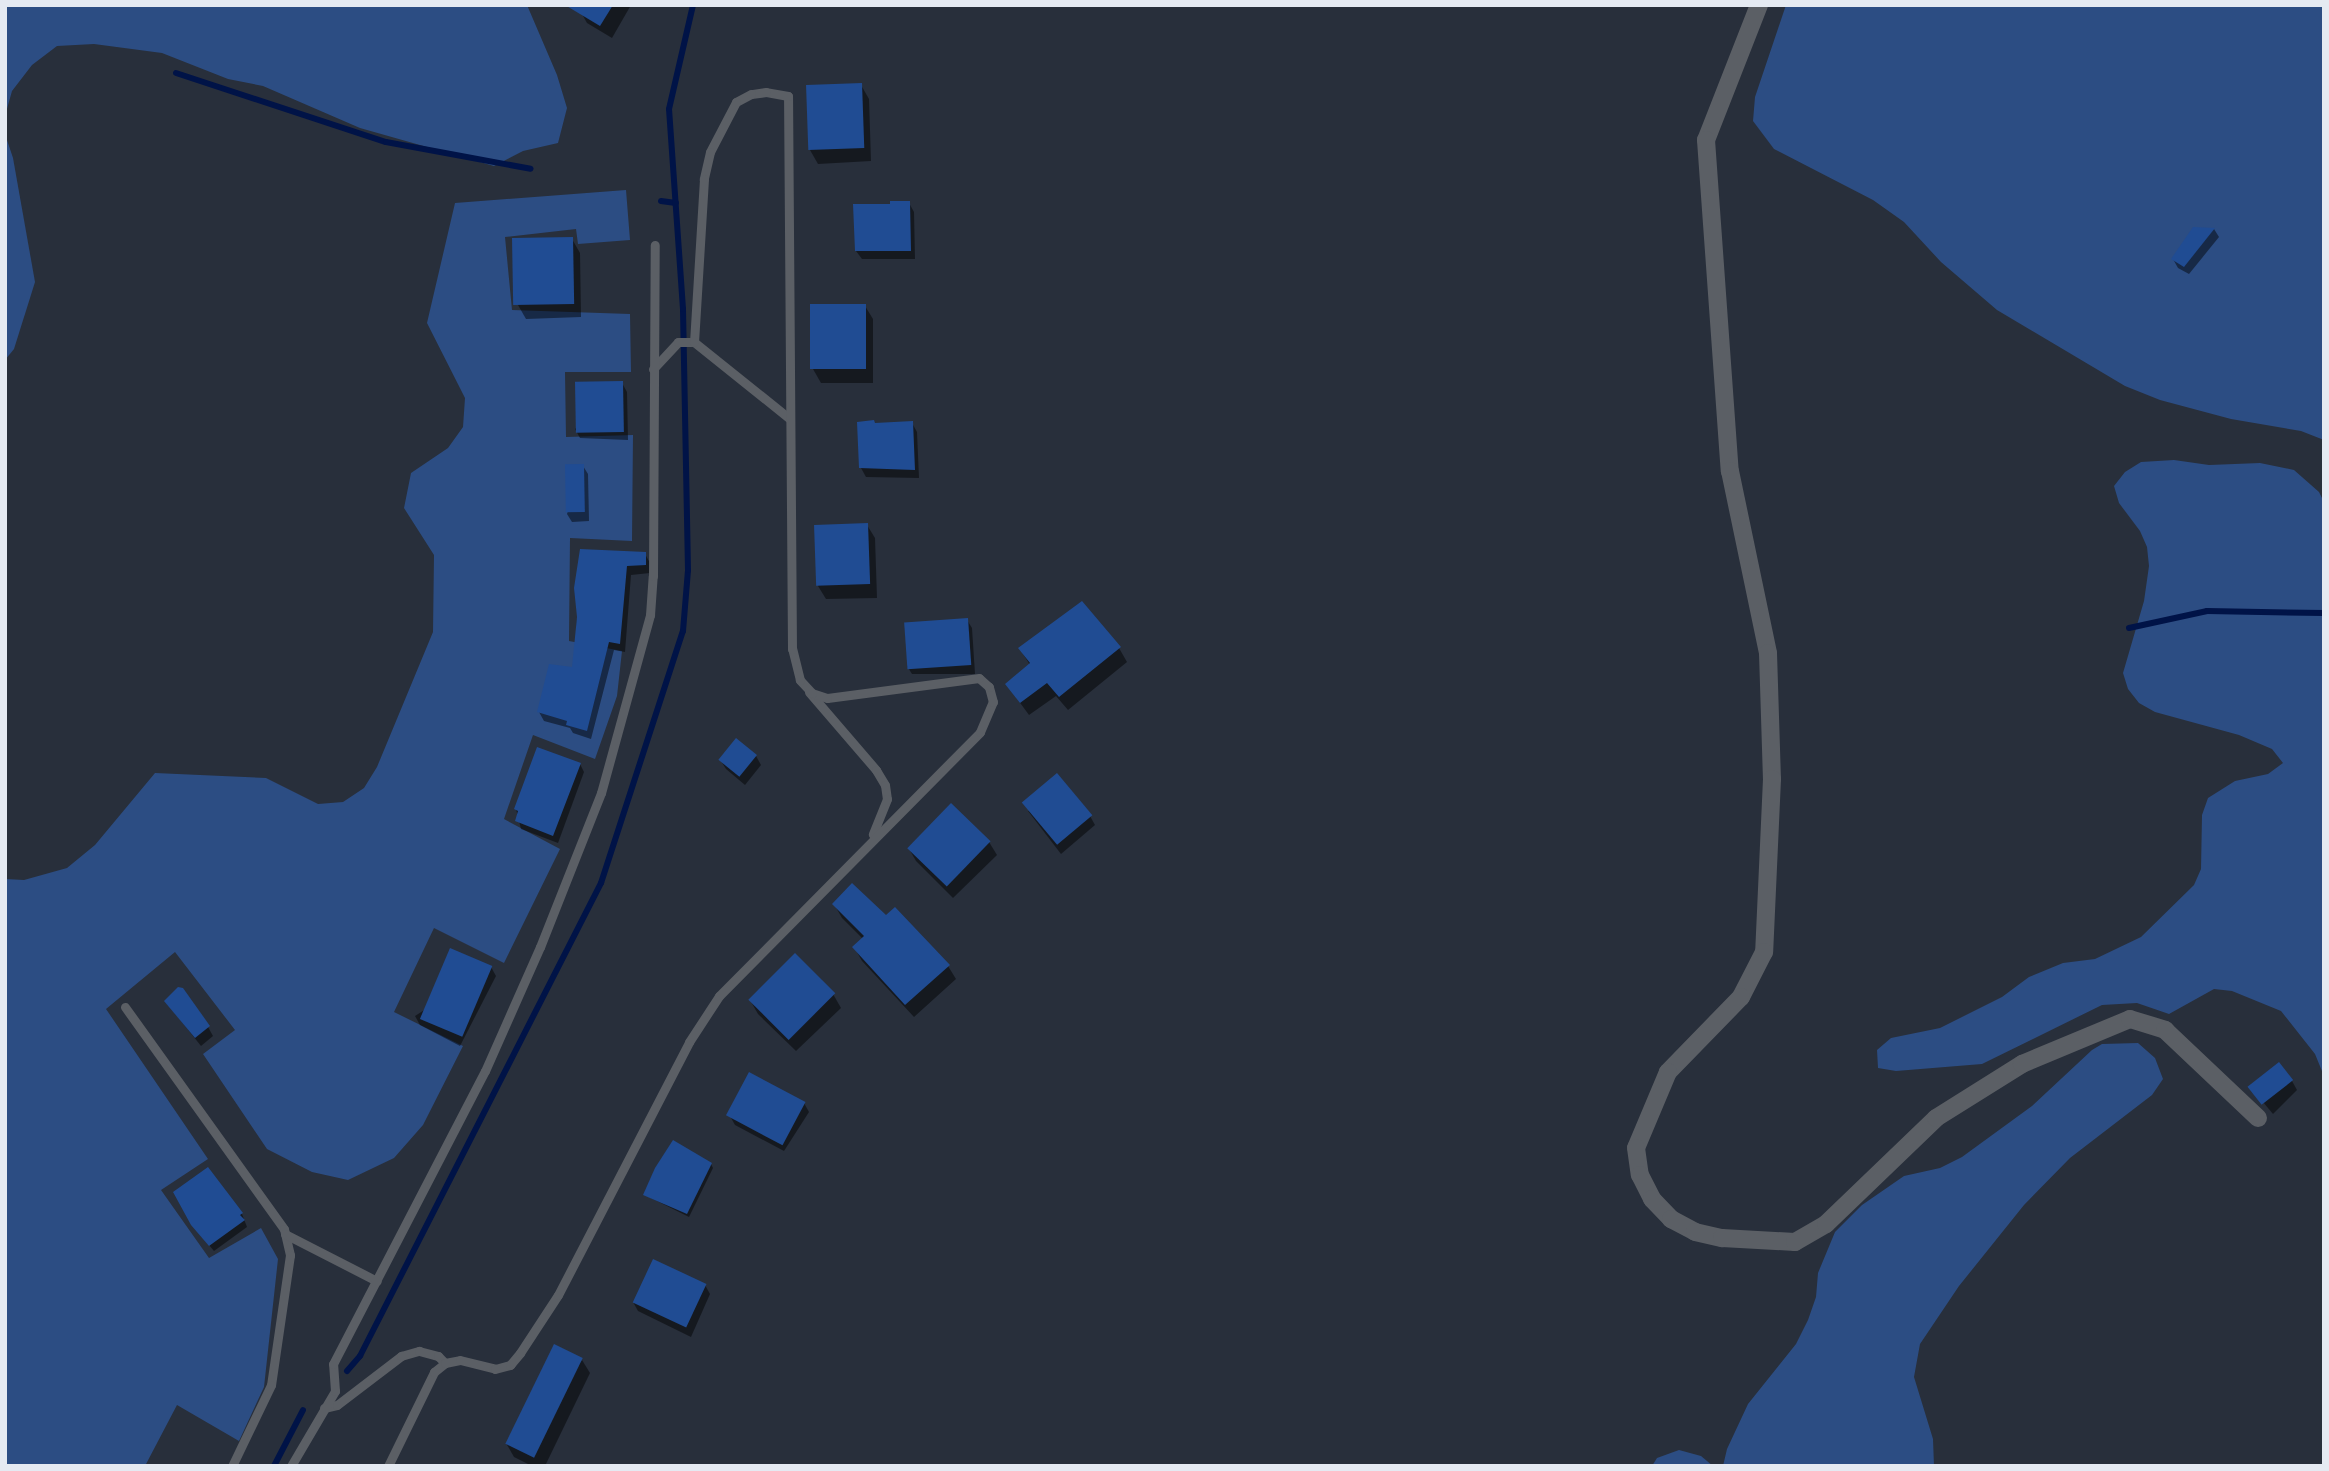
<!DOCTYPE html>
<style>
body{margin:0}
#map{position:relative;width:2329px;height:1471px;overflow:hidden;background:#282f3b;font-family:"Work Sans",sans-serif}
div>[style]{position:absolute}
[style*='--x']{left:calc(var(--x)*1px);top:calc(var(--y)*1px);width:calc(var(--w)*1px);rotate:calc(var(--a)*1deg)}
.green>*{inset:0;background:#2c4d83}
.shadow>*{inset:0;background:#0007}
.stream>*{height:6px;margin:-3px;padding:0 3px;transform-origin:3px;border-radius:3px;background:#001347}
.building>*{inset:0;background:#204c93;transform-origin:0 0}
.lane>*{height:9px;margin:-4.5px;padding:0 4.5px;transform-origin:4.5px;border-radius:4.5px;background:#5b5f65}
.street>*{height:18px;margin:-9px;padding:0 9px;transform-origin:9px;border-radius:9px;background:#5b5f65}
span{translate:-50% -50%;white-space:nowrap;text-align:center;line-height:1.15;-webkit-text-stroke:5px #1e2531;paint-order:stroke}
.frame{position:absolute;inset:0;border:7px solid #e5eaf2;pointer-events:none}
</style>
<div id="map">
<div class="green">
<i style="clip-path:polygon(5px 5px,527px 5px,557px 75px,567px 108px,558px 143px,523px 151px,494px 166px,360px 128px,263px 86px,228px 79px,162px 53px,94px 44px,57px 46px,32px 65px,12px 91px,5px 116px)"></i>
<i style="clip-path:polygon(1786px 5px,2324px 5px,2324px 440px,2301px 431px,2231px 419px,2160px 400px,2125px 386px,1997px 310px,1941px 262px,1904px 222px,1873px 200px,1774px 149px,1753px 121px,1755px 97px)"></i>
<i style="clip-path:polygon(5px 134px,13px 158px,35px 282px,14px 349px,5px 360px)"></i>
<i style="clip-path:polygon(626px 190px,630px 240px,578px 244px,576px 229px,505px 237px,512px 310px,630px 314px,631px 372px,565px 372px,566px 437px,633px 435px,632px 541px,570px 538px,569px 641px,622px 651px,617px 696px,595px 759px,533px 735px,504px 819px,560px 849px,504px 963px,434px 928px,394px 1012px,463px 1046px,423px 1125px,394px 1158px,348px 1180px,312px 1172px,267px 1149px,203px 1054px,235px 1030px,175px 952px,106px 1009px,208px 1159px,161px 1190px,209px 1258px,261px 1228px,278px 1259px,264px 1387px,239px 1441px,177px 1405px,145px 1466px,5px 1466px,5px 879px,24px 880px,67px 868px,95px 845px,155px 773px,266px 778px,318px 804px,343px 802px,364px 788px,377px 767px,433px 632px,434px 555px,404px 508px,411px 473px,448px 448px,463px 427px,465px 398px,427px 323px,455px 203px)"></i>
<i style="clip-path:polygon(2174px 460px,2209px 465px,2260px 463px,2294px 470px,2319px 492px,2324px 502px,2324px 1076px,2315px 1054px,2281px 1011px,2232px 991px,2214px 989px,2169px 1014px,2137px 1003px,2102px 1005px,1982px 1064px,1896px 1071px,1878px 1068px,1877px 1050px,1891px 1038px,1940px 1028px,2002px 997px,2029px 977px,2063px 963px,2095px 959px,2141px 937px,2194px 885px,2201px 869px,2202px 815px,2208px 798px,2235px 781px,2268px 774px,2283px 763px,2272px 749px,2239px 735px,2155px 712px,2139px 703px,2128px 689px,2123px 673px,2144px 601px,2149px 566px,2147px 547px,2140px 531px,2119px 503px,2114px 486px,2125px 472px,2141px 462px)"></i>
<i style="clip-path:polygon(2138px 1043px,2155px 1058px,2163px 1079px,2152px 1095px,2070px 1158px,2024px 1205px,1959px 1286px,1920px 1344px,1914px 1377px,1933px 1439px,1934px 1466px,1723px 1466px,1727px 1449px,1748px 1404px,1796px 1344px,1808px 1320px,1816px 1297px,1818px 1273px,1835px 1232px,1862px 1205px,1904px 1176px,1940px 1168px,1962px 1157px,2032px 1106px,2092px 1050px,2102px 1044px)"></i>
<i style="clip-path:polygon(1679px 1450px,1701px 1456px,1713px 1466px,1652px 1466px,1657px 1458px)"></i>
</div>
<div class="shadow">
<i style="clip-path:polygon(587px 5px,631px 5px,612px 38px,587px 23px,582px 14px)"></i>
<i style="clip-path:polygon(861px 85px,869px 99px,871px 161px,818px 164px,810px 150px)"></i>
<i style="clip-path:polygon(909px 203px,914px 212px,915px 259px,862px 259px,856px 251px,855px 206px)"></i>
<i style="clip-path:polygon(2194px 229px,2214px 229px,2219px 237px,2189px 274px,2178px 268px,2173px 259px)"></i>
<i style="clip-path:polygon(572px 239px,580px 253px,581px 317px,526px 319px,518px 305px)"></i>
<i style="clip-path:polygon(865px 306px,873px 319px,873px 383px,821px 383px,813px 369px)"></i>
<i style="clip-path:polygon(622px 383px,627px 392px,628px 440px,580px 438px,575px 429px)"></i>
<i style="clip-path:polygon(912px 423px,917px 432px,919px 478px,866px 477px,861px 468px)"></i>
<i style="clip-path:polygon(583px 466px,588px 474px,589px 521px,572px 522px,567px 514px)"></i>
<i style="clip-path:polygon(867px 525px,875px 538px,877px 598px,826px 599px,818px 586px)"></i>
<i style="clip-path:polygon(581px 551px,645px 554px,650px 563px,650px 573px,631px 575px,625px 652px,614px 650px,591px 739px,573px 733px,570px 728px,544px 721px,539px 712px,574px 669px)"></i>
<i style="clip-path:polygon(967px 620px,972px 628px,975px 674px,912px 674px,907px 666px)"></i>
<i style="clip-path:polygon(1119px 648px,1127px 662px,1068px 710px,1056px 696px,1029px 715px,1007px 685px,1030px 665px,1020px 649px)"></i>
<i style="clip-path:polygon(756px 756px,761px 765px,745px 785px,726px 769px,721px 761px)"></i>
<i style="clip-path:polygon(580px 764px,584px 772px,558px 843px,521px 829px,516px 809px)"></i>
<i style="clip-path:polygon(1028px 811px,1090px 816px,1095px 825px,1061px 854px)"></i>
<i style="clip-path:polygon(989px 842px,997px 855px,953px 898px,916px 861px,908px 847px)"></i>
<i style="clip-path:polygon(834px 904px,885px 918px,948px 966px,956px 979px,914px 1017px,862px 961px,854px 947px,863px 939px,842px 918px)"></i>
<i style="clip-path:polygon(491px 967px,496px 976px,460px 1046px,420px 1025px,415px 1016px)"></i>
<i style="clip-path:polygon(833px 994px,841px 1008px,796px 1051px,758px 1014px,750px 1000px)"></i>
<i style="clip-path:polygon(166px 1002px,208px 1027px,213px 1036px,201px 1046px)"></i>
<i style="clip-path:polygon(2292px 1081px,2297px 1090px,2273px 1114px,2253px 1090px)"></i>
<i style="clip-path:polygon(804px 1103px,809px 1112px,784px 1151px,735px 1125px,730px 1116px)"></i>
<i style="clip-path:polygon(711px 1164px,713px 1168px,689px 1217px,645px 1195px)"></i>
<i style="clip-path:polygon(208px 1170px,242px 1214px,247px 1227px,214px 1251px,197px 1231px)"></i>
<i style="clip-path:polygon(705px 1285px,710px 1294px,691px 1337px,638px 1311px,633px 1302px)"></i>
<i style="clip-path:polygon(582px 1360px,590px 1373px,545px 1466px,532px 1466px,514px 1457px,506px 1443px)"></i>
</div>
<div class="stream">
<i style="--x:176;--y:73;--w:221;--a:18.2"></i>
<i style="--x:386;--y:142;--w:147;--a:10.5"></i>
<i style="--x:661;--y:201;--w:15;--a:8"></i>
<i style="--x:2129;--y:628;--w:80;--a:-12.3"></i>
<i style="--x:2207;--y:611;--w:117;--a:1"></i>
<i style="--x:347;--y:1371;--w:20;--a:-49"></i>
<i style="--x:360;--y:1356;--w:531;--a:-63"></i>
<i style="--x:601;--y:883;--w:265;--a:-72"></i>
<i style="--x:683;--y:631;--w:61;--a:-85.3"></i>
<i style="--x:688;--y:570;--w:261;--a:-91.1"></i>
<i style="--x:683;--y:309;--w:200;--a:-94"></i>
<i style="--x:669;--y:109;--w:107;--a:-77"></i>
<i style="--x:274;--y:1466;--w:63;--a:-62.6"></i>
</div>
<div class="building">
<i style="clip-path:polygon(565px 5px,613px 5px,600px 26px)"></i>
<i style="left:862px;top:83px;width:65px;height:56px;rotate:88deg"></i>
<i style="clip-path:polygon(890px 201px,910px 201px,911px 251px,855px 251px,853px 204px,890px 204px)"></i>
<i style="clip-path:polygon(2193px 227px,2215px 228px,2184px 267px,2171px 259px)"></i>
<i style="left:573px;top:237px;width:67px;height:61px;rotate:89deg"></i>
<i style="left:866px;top:304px;width:65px;height:56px;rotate:90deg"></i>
<i style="left:623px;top:381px;width:51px;height:48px;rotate:89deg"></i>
<i style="clip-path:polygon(874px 420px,875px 423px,913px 421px,915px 470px,859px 468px,857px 422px)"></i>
<i style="left:584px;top:464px;width:48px;height:19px;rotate:89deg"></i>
<i style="left:868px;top:523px;width:61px;height:54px;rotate:88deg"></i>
<i style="clip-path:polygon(580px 549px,646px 552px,646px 565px,627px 566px,620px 644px,609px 642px,587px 731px,566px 725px,567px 721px,537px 712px,549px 664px,572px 667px,577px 617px,574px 588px)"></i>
<i style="clip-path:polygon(1082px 601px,1121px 647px,1059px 697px,1047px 683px,1020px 703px,1005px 684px,1030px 663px,1018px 648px)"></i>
<i style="left:968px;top:618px;width:47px;height:64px;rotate:86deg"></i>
<i style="left:736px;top:738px;width:27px;height:28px;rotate:39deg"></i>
<i style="clip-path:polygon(537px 747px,581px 763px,553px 836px,515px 821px,518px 811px,514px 809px)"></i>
<i style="left:1057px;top:773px;width:55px;height:46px;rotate:50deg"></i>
<i style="left:951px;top:803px;width:55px;height:63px;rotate:44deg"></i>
<i style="clip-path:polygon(852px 883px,886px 915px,895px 907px,950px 965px,905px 1005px,852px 947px,864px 936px,832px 904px)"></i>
<i style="left:450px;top:948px;width:46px;height:77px;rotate:23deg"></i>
<i style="left:795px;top:953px;width:57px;height:66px;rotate:45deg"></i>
<i style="clip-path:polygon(178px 987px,183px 988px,210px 1026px,195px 1038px,164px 1001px)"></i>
<i style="left:2279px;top:1062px;width:23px;height:40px;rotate:52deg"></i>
<i style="left:749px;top:1072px;width:64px;height:49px;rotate:28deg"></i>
<i style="clip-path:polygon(673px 1140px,712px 1163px,687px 1214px,643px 1195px,655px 1168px)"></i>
<i style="clip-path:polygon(208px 1167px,243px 1213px,240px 1215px,245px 1220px,209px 1246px,191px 1225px,173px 1192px)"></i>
<i style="left:653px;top:1259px;width:59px;height:48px;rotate:25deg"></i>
<i style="left:554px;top:1344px;width:32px;height:111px;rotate:26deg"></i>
</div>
<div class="lane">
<i style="--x:653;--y:369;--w:37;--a:-47"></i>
<i style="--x:678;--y:342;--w:16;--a:0"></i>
<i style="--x:694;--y:342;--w:123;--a:38.7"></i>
<i style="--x:809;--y:692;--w:103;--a:49.3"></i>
<i style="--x:876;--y:770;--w:17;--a:59"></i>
<i style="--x:885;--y:785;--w:14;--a:82"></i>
<i style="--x:887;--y:799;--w:38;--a:112"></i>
<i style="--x:125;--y:1007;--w:273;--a:54.4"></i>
<i style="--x:284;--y:1229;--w:27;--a:77"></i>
<i style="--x:290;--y:1255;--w:131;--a:98.3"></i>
<i style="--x:271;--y:1385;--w:90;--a:115.7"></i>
<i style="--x:285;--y:1234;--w:103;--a:27.1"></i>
<i style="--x:324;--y:1408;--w:13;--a:-13"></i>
<i style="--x:337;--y:1405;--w:81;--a:-37.4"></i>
<i style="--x:401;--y:1356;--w:19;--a:-16"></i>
<i style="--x:419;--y:1351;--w:20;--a:15"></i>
<i style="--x:438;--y:1356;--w:10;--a:45"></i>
<i style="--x:291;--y:1466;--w:87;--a:-59.6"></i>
<i style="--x:335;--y:1391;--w:27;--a:-94"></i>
<i style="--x:333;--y:1364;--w:330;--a:-62.6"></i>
<i style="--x:485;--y:1071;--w:136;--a:-66.1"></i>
<i style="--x:540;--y:947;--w:166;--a:-68.4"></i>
<i style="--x:601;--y:793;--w:185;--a:-74.6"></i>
<i style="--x:650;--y:615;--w:39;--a:-86"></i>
<i style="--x:653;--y:576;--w:331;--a:-89.7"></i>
<i style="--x:388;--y:1466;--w:105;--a:-63.9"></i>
<i style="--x:434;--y:1372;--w:14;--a:-39"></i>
<i style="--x:445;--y:1363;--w:15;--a:-11"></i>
<i style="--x:460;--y:1360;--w:36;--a:14"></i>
<i style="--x:495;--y:1369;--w:16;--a:-15"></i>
<i style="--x:510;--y:1365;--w:16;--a:-50"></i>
<i style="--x:520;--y:1353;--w:69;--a:-56.8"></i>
<i style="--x:558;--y:1295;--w:285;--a:-62.6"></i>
<i style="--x:689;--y:1042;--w:55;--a:-56.9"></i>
<i style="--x:719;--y:996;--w:371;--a:-45.3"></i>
<i style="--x:980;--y:732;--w:33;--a:-67"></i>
<i style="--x:993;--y:702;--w:16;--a:-105"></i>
<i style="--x:989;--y:687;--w:13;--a:-138"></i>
<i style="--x:979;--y:678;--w:153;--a:172.5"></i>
<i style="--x:827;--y:698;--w:16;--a:-162"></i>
<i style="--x:812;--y:693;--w:18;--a:-133"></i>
<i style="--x:800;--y:680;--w:32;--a:-104"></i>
<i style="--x:792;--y:649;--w:553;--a:-90.41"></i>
<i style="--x:788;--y:96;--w:22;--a:-170"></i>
<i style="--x:766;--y:92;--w:15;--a:172"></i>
<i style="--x:751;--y:94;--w:17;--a:152"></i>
<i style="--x:736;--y:102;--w:56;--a:117.5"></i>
<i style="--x:710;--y:152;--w:28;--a:103"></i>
<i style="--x:704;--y:179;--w:163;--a:93.5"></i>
</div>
<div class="street">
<i style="--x:1759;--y:5;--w:145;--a:111.4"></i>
<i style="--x:1706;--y:140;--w:332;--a:85.9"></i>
<i style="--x:1730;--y:471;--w:186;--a:78.2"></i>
<i style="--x:1768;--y:653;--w:126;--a:88.2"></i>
<i style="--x:1772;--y:779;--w:173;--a:92.6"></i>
<i style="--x:1764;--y:952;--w:51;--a:117.1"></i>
<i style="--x:1741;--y:997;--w:105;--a:134.2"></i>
<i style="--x:1668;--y:1072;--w:82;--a:112.8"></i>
<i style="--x:1636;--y:1148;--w:27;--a:82"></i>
<i style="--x:1640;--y:1175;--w:27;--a:63"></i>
<i style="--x:1652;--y:1199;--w:28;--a:46"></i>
<i style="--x:1671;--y:1219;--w:27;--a:28"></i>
<i style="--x:1695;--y:1232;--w:28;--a:13"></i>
<i style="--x:1722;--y:1238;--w:73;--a:3.1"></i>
<i style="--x:1795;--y:1242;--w:36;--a:-30"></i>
<i style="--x:1826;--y:1224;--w:153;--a:-43.9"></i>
<i style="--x:1936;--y:1118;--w:102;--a:-32.1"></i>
<i style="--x:2022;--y:1064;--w:117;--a:-22.6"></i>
<i style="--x:2130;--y:1019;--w:37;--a:17"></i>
<i style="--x:2165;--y:1030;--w:128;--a:43.4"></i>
</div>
<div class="frame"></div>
</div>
